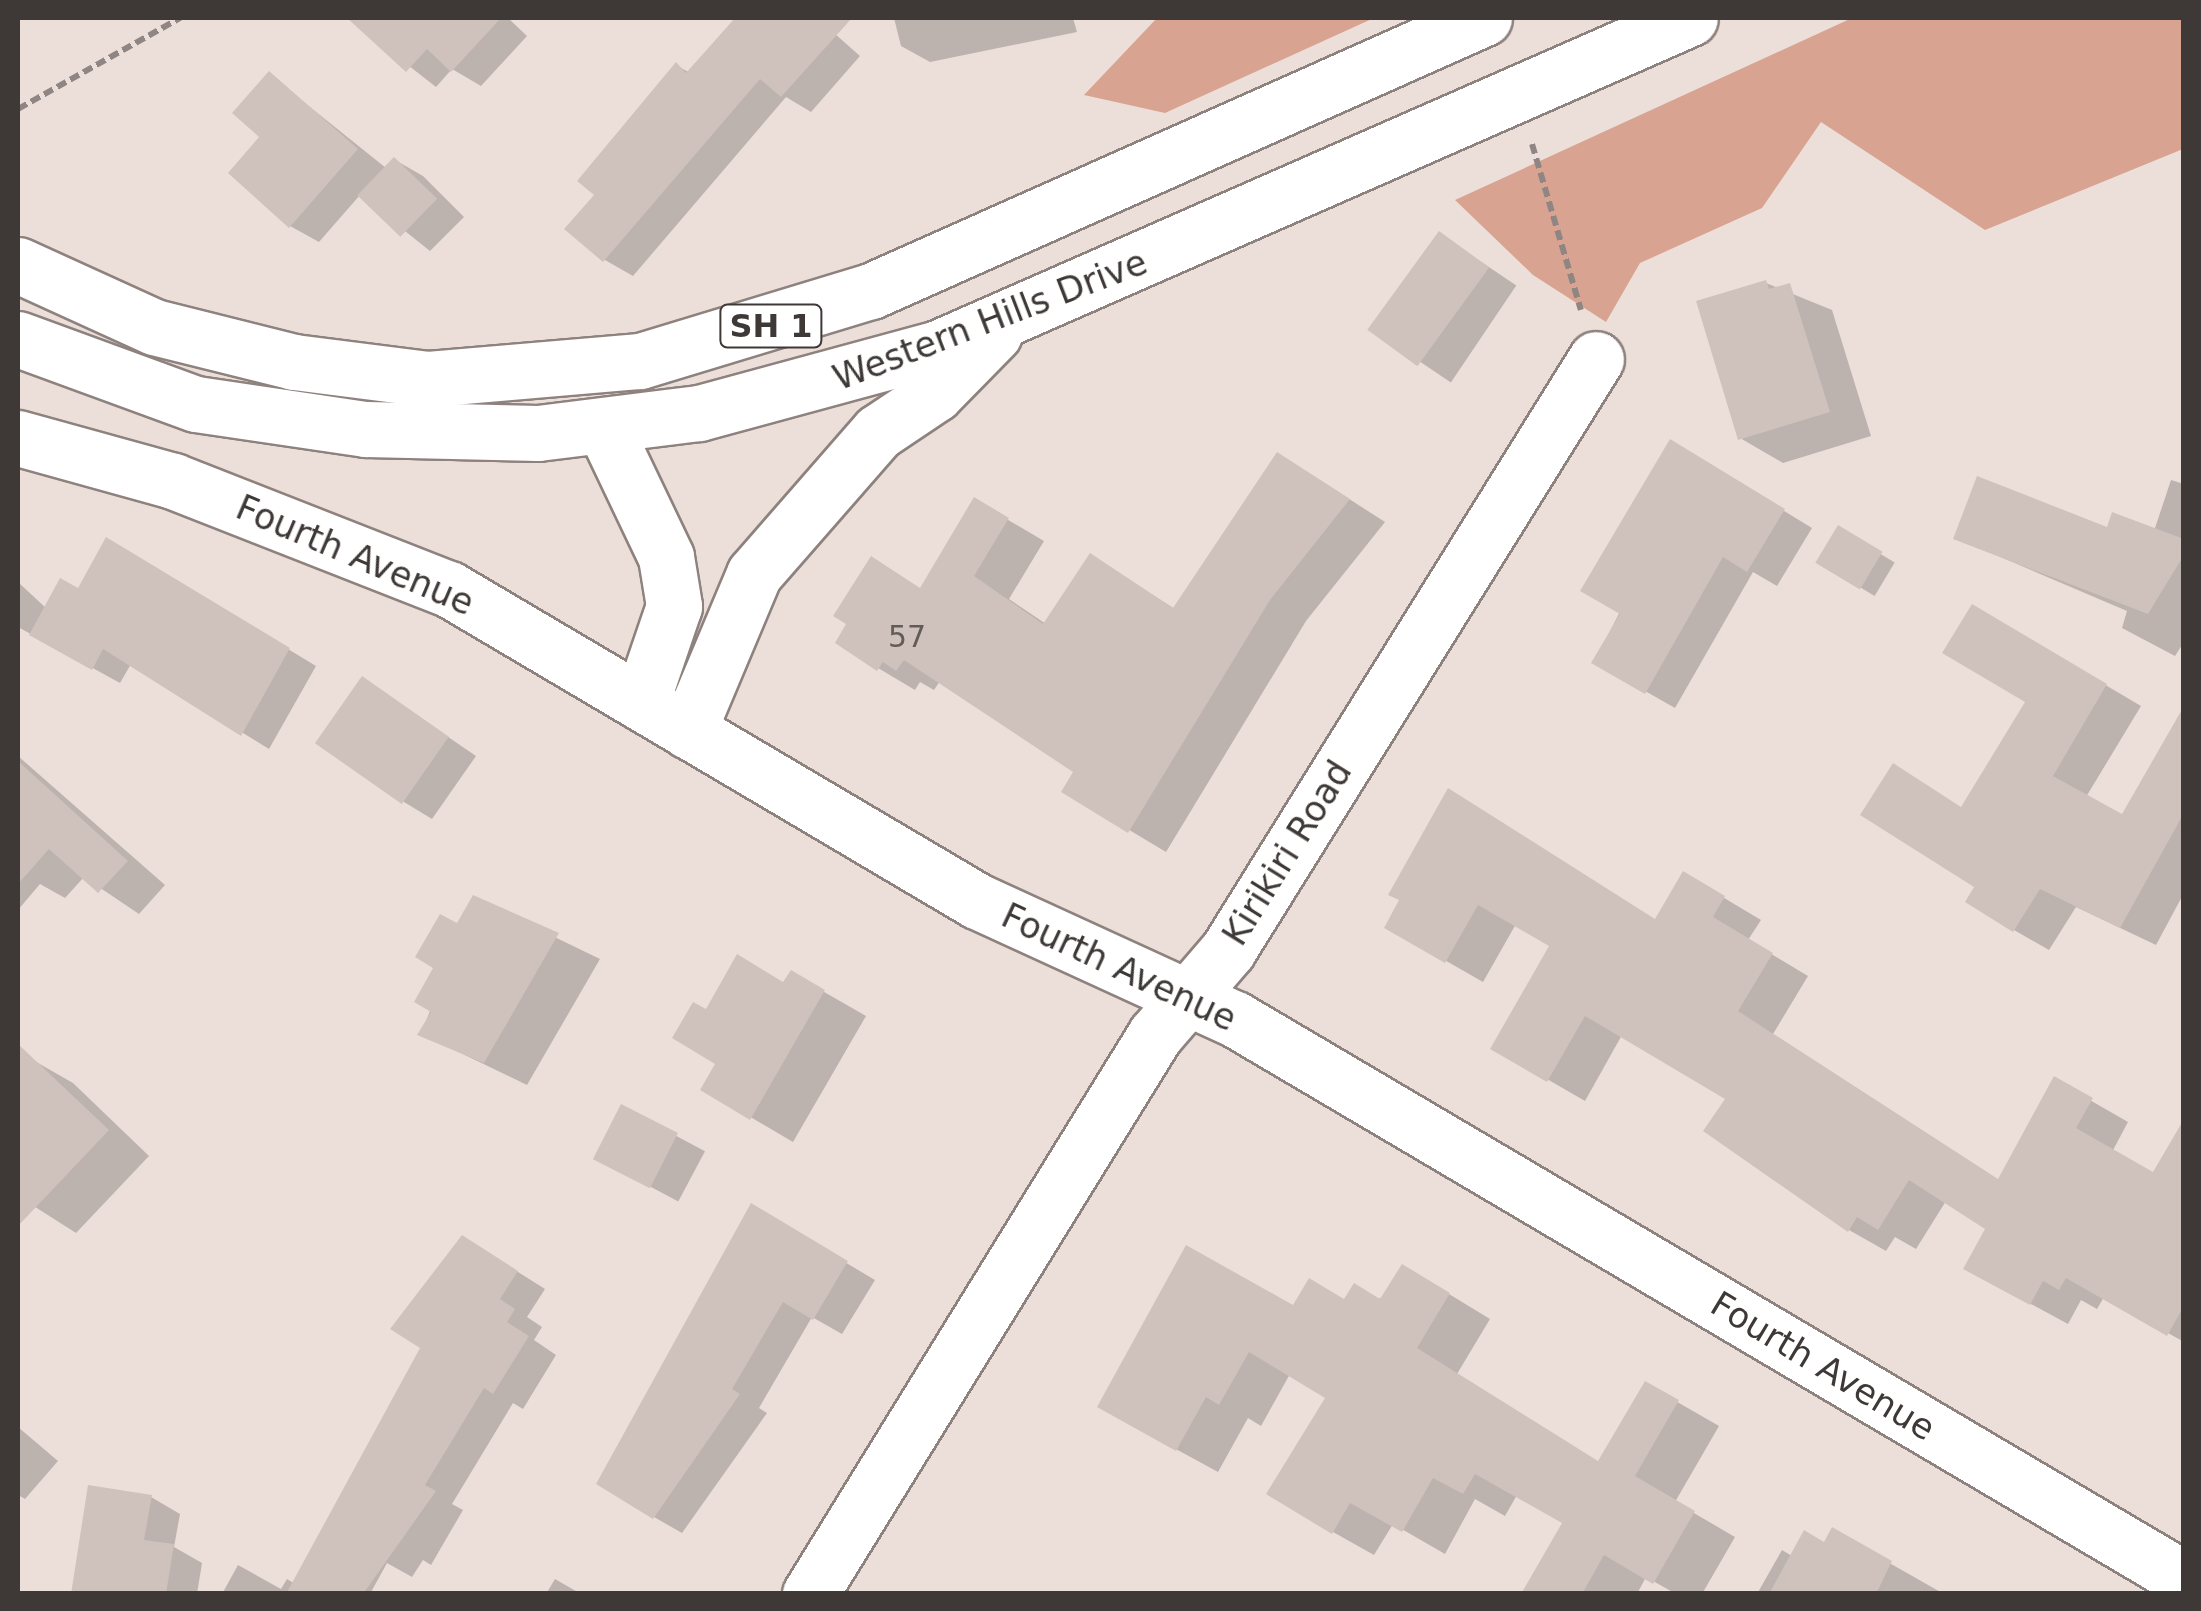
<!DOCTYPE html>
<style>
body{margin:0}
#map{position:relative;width:2201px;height:1611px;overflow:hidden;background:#ecdfda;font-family:"DejaVu Sans",sans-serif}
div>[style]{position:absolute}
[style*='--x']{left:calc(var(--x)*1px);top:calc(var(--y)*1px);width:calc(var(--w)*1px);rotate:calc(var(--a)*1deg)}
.green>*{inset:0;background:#d9a391}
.shadow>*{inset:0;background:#0003;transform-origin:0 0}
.building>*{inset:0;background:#cfc2bd;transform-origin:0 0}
.path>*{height:6px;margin-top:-3px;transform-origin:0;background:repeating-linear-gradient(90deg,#8f8683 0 10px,transparent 0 15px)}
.roads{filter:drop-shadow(2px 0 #8e827e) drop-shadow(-2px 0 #8e827e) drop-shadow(0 2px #8e827e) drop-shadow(0 -2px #8e827e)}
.minor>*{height:55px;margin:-27.5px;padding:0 27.5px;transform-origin:27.5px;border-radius:27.5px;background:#fff}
.trunk>*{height:55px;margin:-27.5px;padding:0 27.5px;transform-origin:27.5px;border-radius:27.5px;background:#fff}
span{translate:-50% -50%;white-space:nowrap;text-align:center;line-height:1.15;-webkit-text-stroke:9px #fff;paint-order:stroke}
.number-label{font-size:30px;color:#625b58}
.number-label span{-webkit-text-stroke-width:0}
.shield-label span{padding:2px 8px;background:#fff;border:2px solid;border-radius:8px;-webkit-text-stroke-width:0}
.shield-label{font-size:32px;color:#3e3937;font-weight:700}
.street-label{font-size:35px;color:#3e3937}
.frame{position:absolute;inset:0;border:20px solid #3e3937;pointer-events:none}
</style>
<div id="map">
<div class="green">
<i style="clip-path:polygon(1157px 18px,1374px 18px,1165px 113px,1084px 95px)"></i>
<i style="clip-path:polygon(1852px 18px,2183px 18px,2183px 149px,1985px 230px,1821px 122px,1762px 208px,1640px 263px,1606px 322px,1533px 275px,1455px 200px)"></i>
</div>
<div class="shadow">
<i style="clip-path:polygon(390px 18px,508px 18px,527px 36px,481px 86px,452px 69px,436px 87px,372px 37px)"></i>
<i style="clip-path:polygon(738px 18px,817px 18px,860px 56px,811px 112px,786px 97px,633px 276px,605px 260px,597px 194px,676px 65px,690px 73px)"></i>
<i style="clip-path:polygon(894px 18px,1073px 18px,1077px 32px,930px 62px,901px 46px)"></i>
<i style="clip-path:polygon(270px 75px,386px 168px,395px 160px,423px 176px,464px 217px,430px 251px,360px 195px,319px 242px,290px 226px,262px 137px)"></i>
<i style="left:1440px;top:234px;width:92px;height:117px;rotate:34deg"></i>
<i style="clip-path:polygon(1766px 283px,1832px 310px,1871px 436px,1783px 463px,1740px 438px)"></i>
<i style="clip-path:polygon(1699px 459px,1812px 528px,1777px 586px,1753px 572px,1675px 708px,1594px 662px)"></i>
<i style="clip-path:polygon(1315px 477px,1385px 522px,1306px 621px,1166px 852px,1064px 791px,1077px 771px,940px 681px,934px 690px,920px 682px,915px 690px,878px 668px,974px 500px,1044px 541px,1009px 599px,1046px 624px,1091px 556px,1175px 609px)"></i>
<i style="clip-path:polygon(2171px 480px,2184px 484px,2184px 642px,2175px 656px,2122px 628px,2127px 611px,1956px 538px,2154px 531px)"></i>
<i style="left:1839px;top:529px;width:65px;height:39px;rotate:31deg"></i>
<i style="clip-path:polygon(134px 556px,316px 666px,269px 749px,131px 664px,120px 683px,18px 627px,18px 582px,47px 609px)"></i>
<i style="clip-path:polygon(1973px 607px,2141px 706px,2086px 797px,2123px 818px,2184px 736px,2184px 893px,2156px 945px,2076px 907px,2049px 950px,2014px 930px,1978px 886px,1962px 808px,2029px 701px)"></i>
<i style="clip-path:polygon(363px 679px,476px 756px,432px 819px,404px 802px)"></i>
<i style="clip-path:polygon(18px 756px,165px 885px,139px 914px,84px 877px,65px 898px,40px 884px,18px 910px)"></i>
<i style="clip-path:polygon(1684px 874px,1761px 920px,1748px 940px,1808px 976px,1773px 1034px,2000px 1181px,2055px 1080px,2128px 1122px,2112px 1152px,2154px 1175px,2184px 1168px,2184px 1342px,2104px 1297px,2097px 1309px,2081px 1300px,2068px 1324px,2003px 1289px,1988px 1228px,1946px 1201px,1916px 1249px,1895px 1237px,1886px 1251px,1849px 1230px,1728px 1098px,1622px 1035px,1585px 1101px,1493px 1048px,1552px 945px,1516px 924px,1483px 982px,1387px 927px,1402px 900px,1391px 894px,1656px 921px)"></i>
<i style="clip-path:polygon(474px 898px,600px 959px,527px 1085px,421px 1034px)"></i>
<i style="clip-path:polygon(791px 973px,866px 1016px,793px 1142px,703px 1089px,719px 1063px,707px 1012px,785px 985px)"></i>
<i style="clip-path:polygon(31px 1059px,73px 1083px,149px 1156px,76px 1233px,18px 1196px,18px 1073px)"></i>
<i style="left:622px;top:1107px;width:94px;height:57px;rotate:28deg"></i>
<i style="clip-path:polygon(752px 1207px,875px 1280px,842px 1334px,812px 1317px,759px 1408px,767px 1413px,682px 1533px,654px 1517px)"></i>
<i style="clip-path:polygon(491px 1255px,545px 1289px,527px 1317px,542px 1327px,534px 1340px,556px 1355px,523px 1409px,513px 1403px,452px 1504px,463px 1510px,431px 1565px,423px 1560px,412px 1577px,387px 1563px,370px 1594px,222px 1594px,238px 1565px,281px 1589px,287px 1579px,295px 1584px)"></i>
<i style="clip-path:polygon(1444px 1291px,1490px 1319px,1457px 1374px,1600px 1463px,1646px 1384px,1719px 1426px,1675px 1502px,1735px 1537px,1702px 1594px,1676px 1594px,1646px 1577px,1637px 1594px,1536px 1594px,1565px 1522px,1517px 1495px,1505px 1516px,1475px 1499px,1445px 1554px,1393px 1524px,1374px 1555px,1333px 1532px,1328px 1397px,1290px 1374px,1261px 1426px,1248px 1418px,1218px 1472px,1141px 1430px,1294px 1308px)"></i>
<i style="clip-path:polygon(18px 1427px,58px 1461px,25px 1499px,18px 1495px)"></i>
<i style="clip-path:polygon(151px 1497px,180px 1514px,174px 1547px,202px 1563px,197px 1594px,74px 1594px)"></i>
<i style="clip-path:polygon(1833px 1531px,1944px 1594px,1757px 1594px,1782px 1550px,1792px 1556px,1825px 1545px)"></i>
<i style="clip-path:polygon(555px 1579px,581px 1594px,546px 1594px)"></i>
</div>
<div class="building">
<i style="clip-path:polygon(347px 18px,501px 18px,451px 72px,427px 49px,406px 72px)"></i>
<i style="clip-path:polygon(735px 18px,852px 18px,781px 97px,760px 79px,603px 262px,564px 229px,594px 195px,577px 181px,676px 62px,686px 73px)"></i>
<i style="clip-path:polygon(269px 71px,358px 149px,289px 228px,228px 173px,259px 137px,232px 113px)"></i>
<i style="left:394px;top:157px;width:60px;height:53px;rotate:44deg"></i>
<i style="left:1439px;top:231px;width:62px;height:122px;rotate:36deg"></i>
<i style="clip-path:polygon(1766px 280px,1769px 289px,1790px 283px,1830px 412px,1738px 440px,1696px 301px)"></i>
<i style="clip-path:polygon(1670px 439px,1785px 509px,1747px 572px,1723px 557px,1645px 694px,1591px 663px,1620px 614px,1580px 591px)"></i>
<i style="clip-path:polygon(1277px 452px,1350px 499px,1270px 600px,1128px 833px,1061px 792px,1073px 772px,904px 660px,896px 671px,883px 662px,877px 671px,835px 643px,846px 624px,833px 616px,871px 556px,920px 588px,974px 497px,1009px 518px,974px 576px,1043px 624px,1090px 553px,1173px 608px)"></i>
<i style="clip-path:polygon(1977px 476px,2107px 527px,2112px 512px,2184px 539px,2184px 555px,2148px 614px,1953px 539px)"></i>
<i style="left:1838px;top:525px;width:52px;height:44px;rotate:31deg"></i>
<i style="clip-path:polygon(106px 537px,290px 648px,241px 736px,103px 649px,92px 670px,29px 635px,60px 578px,78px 588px)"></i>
<i style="clip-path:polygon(1972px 604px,2107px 684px,2053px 776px,2122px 814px,2184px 706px,2184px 813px,2120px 928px,2040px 889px,2013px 932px,1965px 902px,1974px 887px,1860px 815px,1893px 763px,1961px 807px,2025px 702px,1942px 653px)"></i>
<i style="left:362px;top:676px;width:106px;height:82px;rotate:35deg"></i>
<i style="clip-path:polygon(18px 761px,128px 861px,98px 893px,49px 849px,18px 884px)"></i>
<i style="clip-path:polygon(1448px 788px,1655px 919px,1683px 871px,1725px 896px,1713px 917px,1773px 953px,1738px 1011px,1998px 1179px,2054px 1076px,2093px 1098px,2076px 1128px,2153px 1172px,2184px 1119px,2184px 1306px,2167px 1336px,2066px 1278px,2059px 1290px,2043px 1281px,2030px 1305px,1963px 1269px,1985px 1229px,1909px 1180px,1878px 1230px,1857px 1217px,1848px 1232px,1703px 1131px,1725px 1099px,1585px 1016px,1547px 1082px,1490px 1049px,1549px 946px,1478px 905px,1445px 963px,1384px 928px,1399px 900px,1388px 895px)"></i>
<i style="clip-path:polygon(473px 895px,559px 933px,484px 1063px,417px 1035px,431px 1012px,414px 1002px,433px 968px,415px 957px,440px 914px,457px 923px)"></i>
<i style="clip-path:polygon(737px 954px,783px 982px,791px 970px,825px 990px,750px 1120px,700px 1090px,715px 1064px,672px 1038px,693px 1002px,706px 1009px)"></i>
<i style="clip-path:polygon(18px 1044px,109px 1130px,18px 1226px)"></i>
<i style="left:621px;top:1104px;width:64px;height:62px;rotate:27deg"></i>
<i style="clip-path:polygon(751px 1203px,848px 1261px,813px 1320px,783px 1302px,732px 1389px,740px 1394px,653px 1519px,596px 1484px)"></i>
<i style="clip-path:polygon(462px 1235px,518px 1271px,500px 1299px,515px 1309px,507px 1322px,529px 1336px,493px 1394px,484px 1388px,425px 1485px,436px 1491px,363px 1594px,286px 1594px,420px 1348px,390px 1329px)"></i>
<i style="clip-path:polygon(1186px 1245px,1293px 1305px,1309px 1278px,1344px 1299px,1354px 1283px,1380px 1299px,1402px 1264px,1450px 1293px,1417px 1348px,1598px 1461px,1645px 1381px,1679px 1400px,1635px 1476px,1695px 1511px,1653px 1584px,1604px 1555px,1582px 1594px,1521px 1594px,1562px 1523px,1475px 1474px,1463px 1494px,1433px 1478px,1402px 1532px,1350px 1503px,1332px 1534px,1266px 1494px,1325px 1398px,1249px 1352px,1219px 1405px,1206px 1397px,1176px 1451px,1097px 1407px)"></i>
<i style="clip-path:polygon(88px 1485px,152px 1495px,144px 1540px,174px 1544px,166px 1594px,71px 1594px)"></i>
<i style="clip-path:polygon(1832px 1527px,1892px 1561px,1876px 1594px,1769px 1594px,1804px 1530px,1824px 1542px)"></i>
</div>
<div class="path">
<i style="--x:18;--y:109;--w:186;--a:-29.3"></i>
<i style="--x:1532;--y:144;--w:173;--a:73.6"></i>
</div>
<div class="roads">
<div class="minor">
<i style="--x:18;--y:438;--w:161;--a:15.5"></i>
<i style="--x:173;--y:481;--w:296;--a:21.4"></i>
<i style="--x:449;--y:589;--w:613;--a:30.58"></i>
<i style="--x:977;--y:901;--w:284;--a:24.6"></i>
<i style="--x:1235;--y:1019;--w:1102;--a:30.54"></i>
<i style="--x:810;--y:1594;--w:657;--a:-58.32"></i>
<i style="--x:1155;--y:1035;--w:112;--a:-49.3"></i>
<i style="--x:1228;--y:950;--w:696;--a:-58.09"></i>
</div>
<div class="trunk">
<i style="--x:18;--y:265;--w:149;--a:24.5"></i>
<i style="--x:154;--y:327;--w:144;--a:14"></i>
<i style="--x:294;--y:362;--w:135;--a:7.2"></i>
<i style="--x:428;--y:379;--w:213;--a:-4.9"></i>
<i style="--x:640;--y:361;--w:241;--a:-16.9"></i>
<i style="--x:871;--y:291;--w:671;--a:-24.01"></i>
<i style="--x:18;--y:339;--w:189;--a:20.1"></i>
<i style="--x:196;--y:404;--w:172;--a:8.4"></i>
<i style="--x:366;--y:429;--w:172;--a:1.3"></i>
<i style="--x:538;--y:433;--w:162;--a:-7.1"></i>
<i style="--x:699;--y:413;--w:248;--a:-15.2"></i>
<i style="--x:938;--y:348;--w:821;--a:-23.69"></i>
<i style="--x:605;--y:429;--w:142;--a:64.5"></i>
<i style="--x:666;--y:557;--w:50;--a:80.7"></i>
<i style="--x:674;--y:606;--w:102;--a:108.8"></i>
<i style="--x:688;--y:731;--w:170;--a:-67.2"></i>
<i style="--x:754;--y:574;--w:189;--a:-48.9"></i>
<i style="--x:878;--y:432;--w:69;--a:-33.7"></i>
<i style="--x:935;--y:394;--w:84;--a:-45.5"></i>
</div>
</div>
<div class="number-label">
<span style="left:907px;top:637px">57</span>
</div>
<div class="shield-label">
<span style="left:771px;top:326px">SH 1</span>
</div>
<div class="street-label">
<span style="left:990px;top:320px;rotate:-21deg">Western Hills Drive</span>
<span style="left:355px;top:555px;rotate:23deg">Fourth Avenue</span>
<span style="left:1287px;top:853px;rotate:-58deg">Kirikiri Road</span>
<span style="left:1119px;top:967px;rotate:25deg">Fourth Avenue</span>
<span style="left:1823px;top:1366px;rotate:31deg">Fourth Avenue</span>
</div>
<div class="frame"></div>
</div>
